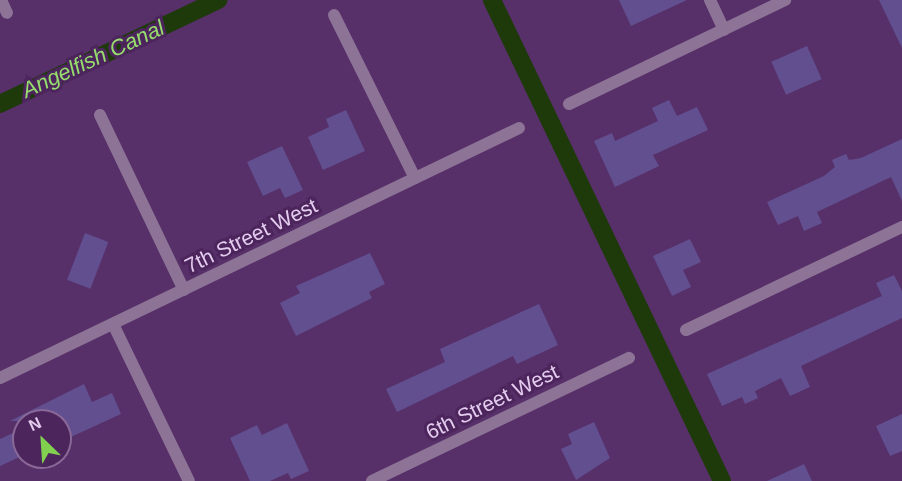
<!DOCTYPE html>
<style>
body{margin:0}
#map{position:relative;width:902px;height:481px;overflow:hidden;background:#583069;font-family:Helvetica,sans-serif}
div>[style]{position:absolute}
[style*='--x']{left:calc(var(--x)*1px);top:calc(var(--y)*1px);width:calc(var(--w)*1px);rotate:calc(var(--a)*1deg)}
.canal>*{height:18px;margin:-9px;padding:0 9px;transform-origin:9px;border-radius:9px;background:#1e3a0b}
.building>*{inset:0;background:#614f90;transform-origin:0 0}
.street>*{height:12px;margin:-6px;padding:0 6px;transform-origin:6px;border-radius:6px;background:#8d7497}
span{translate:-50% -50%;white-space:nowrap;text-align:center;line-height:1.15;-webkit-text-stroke:6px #4d255d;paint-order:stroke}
.street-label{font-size:21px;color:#e3ccee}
.water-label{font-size:22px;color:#96de6d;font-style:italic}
.north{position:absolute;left:12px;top:409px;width:60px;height:60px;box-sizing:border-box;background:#4d255d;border:2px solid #896897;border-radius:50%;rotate:335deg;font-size:16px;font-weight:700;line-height:24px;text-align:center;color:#e3ccee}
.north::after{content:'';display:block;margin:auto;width:21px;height:27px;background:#81d050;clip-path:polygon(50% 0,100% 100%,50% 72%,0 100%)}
</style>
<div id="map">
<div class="canal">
<i style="--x:492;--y:0;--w:533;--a:64.44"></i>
<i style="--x:0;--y:104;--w:242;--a:-25.5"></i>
</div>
<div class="building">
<i style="clip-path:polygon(619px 0,687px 0,631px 26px)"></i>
<i style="clip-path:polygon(879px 0,902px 0,902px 48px)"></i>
<i style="left:807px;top:46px;width:36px;height:39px;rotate:66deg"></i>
<i style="clip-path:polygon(669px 100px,677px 116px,697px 107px,708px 130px,653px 155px,659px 166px,615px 187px,594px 141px,612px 133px,615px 141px,658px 121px,652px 108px)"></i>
<i style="clip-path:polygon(346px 110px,365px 151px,323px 170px,308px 137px,329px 127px,326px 119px)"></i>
<i style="clip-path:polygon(902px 139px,902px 201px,891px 177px,817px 212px,822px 223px,804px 231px,798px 216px,778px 225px,767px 202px,824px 176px,835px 167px,832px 160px,846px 154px,849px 160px,861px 158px)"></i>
<i style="clip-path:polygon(282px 146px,303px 190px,285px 198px,280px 188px,263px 196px,247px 162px)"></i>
<i style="left:85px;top:233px;width:25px;height:50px;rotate:21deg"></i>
<i style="clip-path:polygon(690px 239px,701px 262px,683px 270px,691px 287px,672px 296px,653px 256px)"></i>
<i style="clip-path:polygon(370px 253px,385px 284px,369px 292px,372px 298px,296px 336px,280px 303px,300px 293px,296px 286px)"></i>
<i style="clip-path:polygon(894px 275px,902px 291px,902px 318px,801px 366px,810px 387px,790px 396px,781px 378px,755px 391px,758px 398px,745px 404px,742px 397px,722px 406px,707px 374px,882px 296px,876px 283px)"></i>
<i style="clip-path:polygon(539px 304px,558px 345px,517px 364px,513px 356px,397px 412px,386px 389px,445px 362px,440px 349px)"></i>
<i style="clip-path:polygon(84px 384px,92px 402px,112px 393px,121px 414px,60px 442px,60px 421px,10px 421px)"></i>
<i style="clip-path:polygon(902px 414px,902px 451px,890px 456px,876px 426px)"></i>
<i style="clip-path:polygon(594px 422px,610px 458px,576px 480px,561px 449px,572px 444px,568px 434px)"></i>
<i style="clip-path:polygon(287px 423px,309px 471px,291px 479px,288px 473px,270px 481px,250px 481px,230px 438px,257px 425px,262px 435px)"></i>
<i style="clip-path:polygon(24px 428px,24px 455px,0 466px,0 439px)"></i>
<i style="clip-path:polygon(804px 464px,812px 481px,767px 481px)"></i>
</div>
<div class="street">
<i style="--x:1;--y:0;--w:14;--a:65"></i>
<i style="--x:710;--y:0;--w:33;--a:65"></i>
<i style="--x:334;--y:15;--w:182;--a:63.6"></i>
<i style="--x:569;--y:104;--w:240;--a:-25.7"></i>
<i style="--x:100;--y:115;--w:194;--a:64.4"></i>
<i style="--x:113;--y:324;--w:174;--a:64.2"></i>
<i style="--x:686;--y:330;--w:239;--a:-25.5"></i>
<i style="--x:0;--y:378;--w:576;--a:-25.72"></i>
<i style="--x:372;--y:481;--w:285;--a:-25.6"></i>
</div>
<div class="street-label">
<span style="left:251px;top:236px;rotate:-26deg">7th Street West</span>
<span style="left:492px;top:402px;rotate:-26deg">6th Street West</span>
</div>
<div class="water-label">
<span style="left:93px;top:59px;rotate:-25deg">Angelfish Canal</span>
</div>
<div class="north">N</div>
</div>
